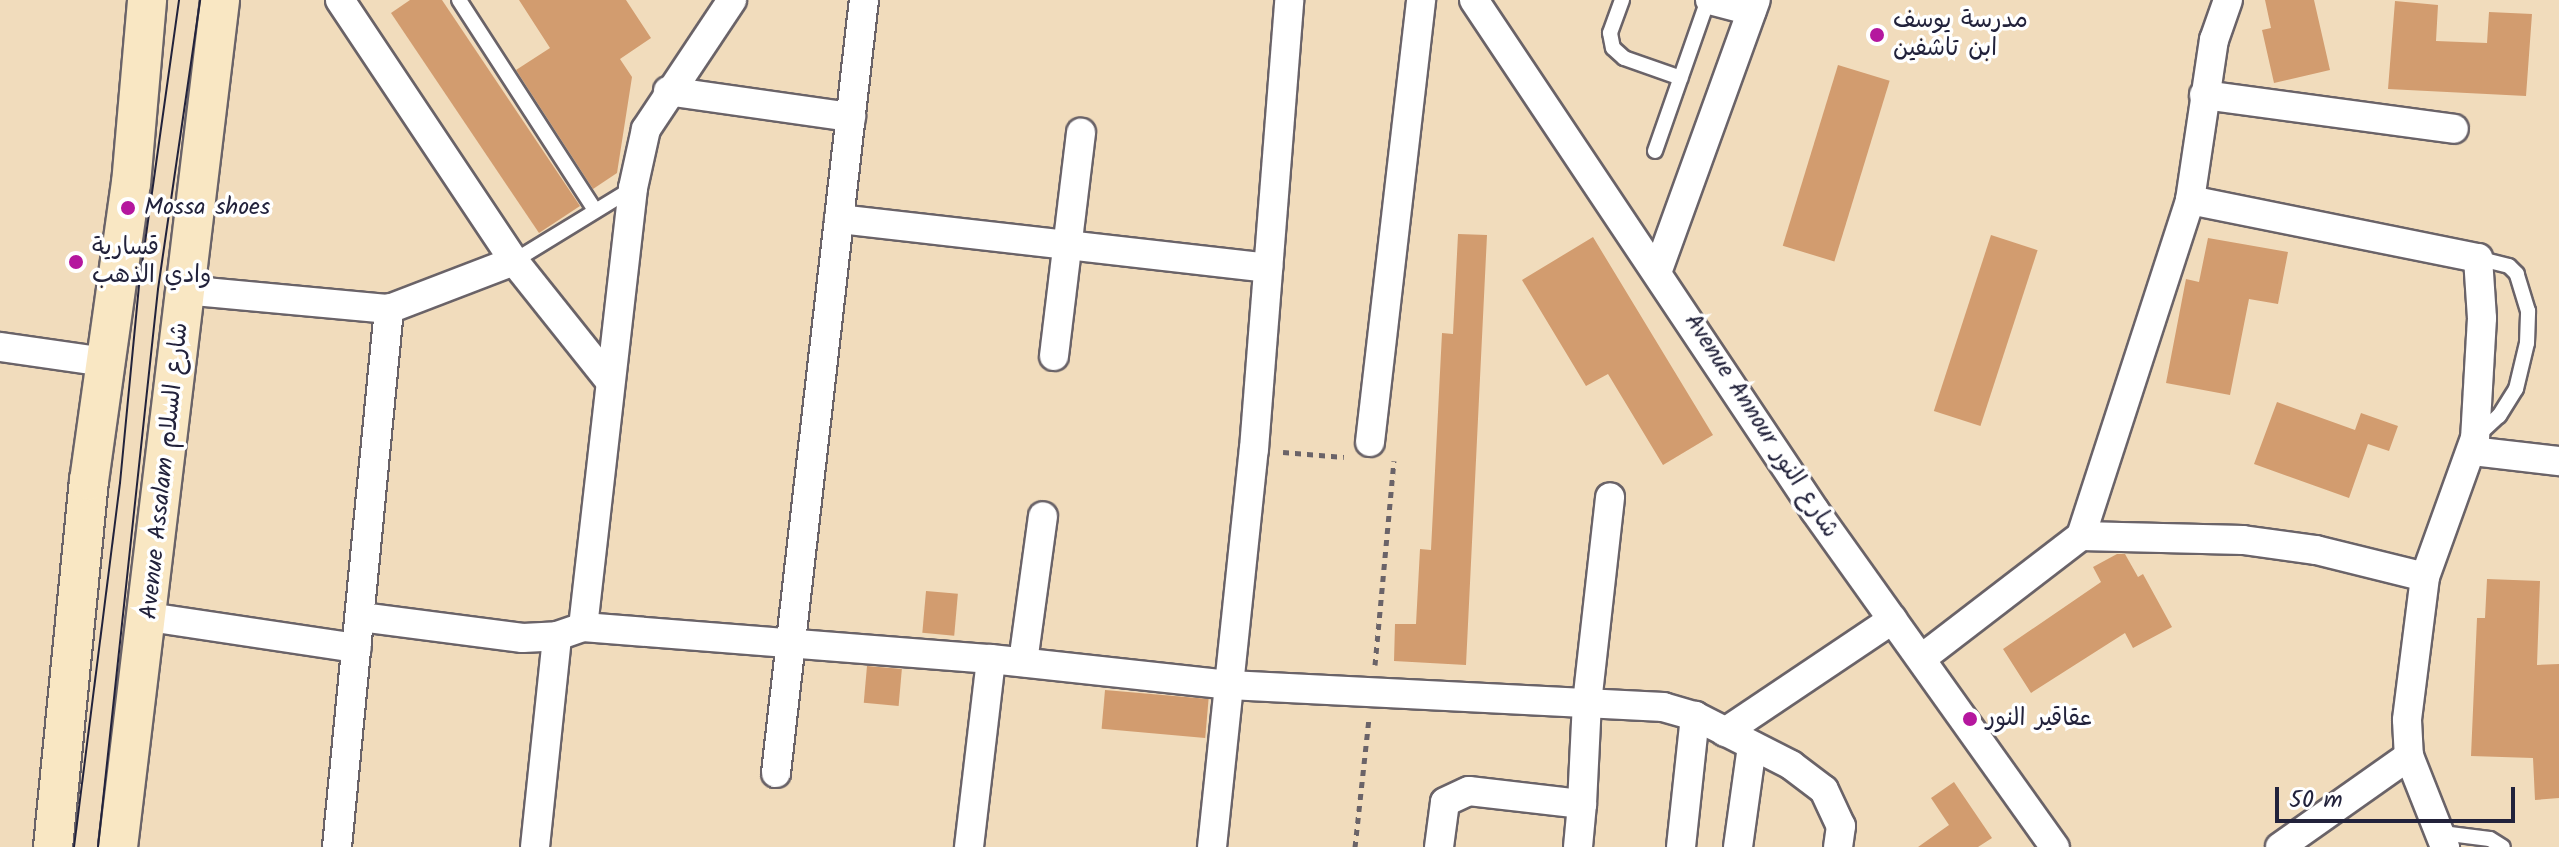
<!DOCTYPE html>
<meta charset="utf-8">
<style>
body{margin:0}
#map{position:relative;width:2559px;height:847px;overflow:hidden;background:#f1dcbc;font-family:Kalam,"Playpen Sans Arabic",sans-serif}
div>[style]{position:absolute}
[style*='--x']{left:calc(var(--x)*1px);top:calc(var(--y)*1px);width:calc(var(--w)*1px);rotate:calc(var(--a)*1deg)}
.building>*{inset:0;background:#d29c6f;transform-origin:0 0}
.path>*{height:5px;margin-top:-2.5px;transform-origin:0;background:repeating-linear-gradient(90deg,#6a6368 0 6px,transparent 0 12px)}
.roads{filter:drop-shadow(2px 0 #6a6368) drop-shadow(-2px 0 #6a6368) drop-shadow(0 2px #6a6368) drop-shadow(0 -2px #6a6368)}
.service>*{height:14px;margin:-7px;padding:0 7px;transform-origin:7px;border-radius:7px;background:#fff}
.minor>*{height:28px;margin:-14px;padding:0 14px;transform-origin:14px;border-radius:14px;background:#fff}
.secondary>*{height:38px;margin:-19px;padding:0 19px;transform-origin:19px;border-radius:19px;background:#f9e7c3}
.tram>*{height:2px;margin:-1px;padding:0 1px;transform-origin:1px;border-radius:1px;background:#22223b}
.dots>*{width:22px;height:22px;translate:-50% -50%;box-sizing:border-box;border:4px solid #fff;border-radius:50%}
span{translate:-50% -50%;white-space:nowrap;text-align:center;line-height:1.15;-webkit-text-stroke:7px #fff;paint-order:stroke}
.poi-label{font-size:24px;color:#22223b}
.left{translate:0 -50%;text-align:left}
.street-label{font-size:24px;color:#22223b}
.scale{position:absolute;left:2275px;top:787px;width:240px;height:36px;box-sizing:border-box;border:4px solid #22223b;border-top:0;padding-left:10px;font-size:24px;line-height:28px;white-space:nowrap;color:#22223b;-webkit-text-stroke:6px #fff;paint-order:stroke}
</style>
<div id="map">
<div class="building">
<i style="clip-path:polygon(410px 0,442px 0,580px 206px,539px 233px,391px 13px)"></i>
<i style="clip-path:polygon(519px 0,626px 0,651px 38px,620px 59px,632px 77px,617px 173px,593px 189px,516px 70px,550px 48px)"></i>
<i style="clip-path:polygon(2265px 0,2314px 0,2330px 70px,2274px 83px,2262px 30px,2271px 28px)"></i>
<i style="clip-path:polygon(2395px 1px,2438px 5px,2436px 41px,2487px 43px,2489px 12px,2532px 14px,2526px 96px,2388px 89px)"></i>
<i style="left:1838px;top:65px;width:54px;height:189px;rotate:17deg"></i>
<i style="clip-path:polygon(1458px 234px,1487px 235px,1466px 665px,1394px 661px,1395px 624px,1416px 624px,1420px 549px,1431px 550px,1442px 333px,1453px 334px)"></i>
<i style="left:1991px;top:235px;width:49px;height:185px;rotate:18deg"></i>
<i style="clip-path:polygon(1593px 237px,1713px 435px,1663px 465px,1608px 374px,1586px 386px,1522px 280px)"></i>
<i style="clip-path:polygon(2208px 238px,2288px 252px,2278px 304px,2249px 299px,2230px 395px,2166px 383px,2186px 279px,2199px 282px)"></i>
<i style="clip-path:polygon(2277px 402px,2355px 430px,2361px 413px,2398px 426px,2389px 451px,2368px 444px,2349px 498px,2254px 464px)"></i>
<i style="clip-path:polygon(2117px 554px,2125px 554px,2138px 577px,2143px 574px,2172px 627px,2133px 648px,2125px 633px,2031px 693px,2003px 649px,2101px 582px,2093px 567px)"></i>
<i style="clip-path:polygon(2487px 579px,2540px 581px,2537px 665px,2559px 664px,2559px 798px,2535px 800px,2533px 758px,2471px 756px,2477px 618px,2485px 618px)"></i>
<i style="left:926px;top:591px;width:32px;height:42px;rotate:5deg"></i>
<i style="left:867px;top:666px;width:35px;height:37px;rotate:5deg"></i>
<i style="left:1105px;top:690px;width:104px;height:39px;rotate:5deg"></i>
<i style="clip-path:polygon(1954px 782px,1992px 838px,1978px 847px,1918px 847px,1949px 825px,1931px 798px)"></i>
</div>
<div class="path">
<i style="--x:1283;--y:452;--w:61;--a:4.7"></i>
<i style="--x:1375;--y:665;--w:205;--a:-84.7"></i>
<i style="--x:1355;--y:847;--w:130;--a:-83.8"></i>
</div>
<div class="roads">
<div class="service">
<i style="--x:459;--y:0;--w:249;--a:57.1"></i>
<i style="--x:1622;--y:0;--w:35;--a:110"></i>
<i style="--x:1610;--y:33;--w:15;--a:79"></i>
<i style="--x:1613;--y:48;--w:15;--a:42"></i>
<i style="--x:1624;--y:58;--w:60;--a:19.3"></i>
<i style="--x:1655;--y:151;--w:160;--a:-70.7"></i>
<i style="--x:514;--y:261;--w:140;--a:-31.5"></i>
<i style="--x:2475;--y:438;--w:33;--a:-43"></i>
<i style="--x:2499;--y:416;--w:32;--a:-58"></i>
<i style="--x:2516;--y:389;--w:47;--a:-76.6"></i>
<i style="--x:2527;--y:343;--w:32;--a:-88"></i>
<i style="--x:2528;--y:311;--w:39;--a:-107"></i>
<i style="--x:2517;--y:274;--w:11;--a:-135"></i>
<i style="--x:2509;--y:266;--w:32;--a:-166"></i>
<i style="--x:2442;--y:833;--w:48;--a:7.1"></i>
<i style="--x:2490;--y:839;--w:15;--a:32"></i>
</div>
<div class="minor">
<i style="--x:340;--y:0;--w:314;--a:56.3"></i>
<i style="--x:514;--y:261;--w:152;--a:51.4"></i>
<i style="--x:1474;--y:0;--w:614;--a:56.28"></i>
<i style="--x:1815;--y:511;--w:413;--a:54.5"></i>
<i style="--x:1710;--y:0;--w:43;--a:14.7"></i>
<i style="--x:668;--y:91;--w:185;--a:8.1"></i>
<i style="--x:2204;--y:95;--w:252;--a:7.7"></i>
<i style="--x:2190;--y:200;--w:294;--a:11.4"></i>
<i style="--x:2478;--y:258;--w:60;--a:86.2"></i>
<i style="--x:2482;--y:318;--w:120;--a:93.3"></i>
<i style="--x:2475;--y:438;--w:148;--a:109.8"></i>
<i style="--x:2425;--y:577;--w:144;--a:97.2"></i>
<i style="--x:2407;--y:720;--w:36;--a:87"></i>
<i style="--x:2409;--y:756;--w:98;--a:68.4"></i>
<i style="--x:839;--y:219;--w:432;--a:6.5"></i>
<i style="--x:1658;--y:270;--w:287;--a:-70.1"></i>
<i style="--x:184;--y:290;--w:206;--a:5.3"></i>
<i style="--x:0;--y:347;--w:107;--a:8.1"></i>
<i style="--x:1054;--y:356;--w:225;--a:-83.1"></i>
<i style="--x:1370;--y:442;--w:445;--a:-83.4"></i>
<i style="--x:2472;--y:451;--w:88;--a:6.6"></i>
<i style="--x:2081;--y:536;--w:353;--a:-72"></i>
<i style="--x:2190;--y:200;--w:162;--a:-81.5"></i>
<i style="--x:2214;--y:40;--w:42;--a:-70.7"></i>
<i style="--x:149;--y:617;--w:210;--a:8.5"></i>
<i style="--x:361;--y:617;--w:163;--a:7.4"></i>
<i style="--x:523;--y:638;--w:34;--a:-3"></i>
<i style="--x:583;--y:627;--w:409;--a:4.5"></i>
<i style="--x:991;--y:659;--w:239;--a:6.2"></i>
<i style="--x:1229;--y:685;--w:435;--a:2.9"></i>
<i style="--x:1663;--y:707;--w:33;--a:16"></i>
<i style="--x:1695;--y:716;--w:108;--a:27"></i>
<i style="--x:1791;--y:765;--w:41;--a:37.1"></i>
<i style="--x:1824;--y:790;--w:40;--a:65"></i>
<i style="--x:1841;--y:826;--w:21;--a:98"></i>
<i style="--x:1922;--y:658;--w:200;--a:-37.5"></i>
<i style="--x:2081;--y:536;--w:162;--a:1.4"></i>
<i style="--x:2243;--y:540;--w:74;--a:7.8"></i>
<i style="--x:2316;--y:550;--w:112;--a:13.9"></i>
<i style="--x:1023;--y:662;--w:147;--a:-82.2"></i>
<i style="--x:1725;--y:732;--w:202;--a:-33.9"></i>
<i style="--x:776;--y:773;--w:778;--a:-83.51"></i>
<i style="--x:1582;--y:804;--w:101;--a:-87.2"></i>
<i style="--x:1587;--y:703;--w:207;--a:-83.6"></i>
<i style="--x:337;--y:847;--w:541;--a:-84.48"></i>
<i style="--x:389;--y:309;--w:134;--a:-21"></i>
<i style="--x:535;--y:847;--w:212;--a:-84"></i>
<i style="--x:557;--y:636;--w:28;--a:-19"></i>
<i style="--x:583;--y:627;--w:442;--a:-83.5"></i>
<i style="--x:633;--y:188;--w:60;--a:-77.6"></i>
<i style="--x:646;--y:129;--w:155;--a:-56.3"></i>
<i style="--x:969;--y:847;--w:189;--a:-83.3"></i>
<i style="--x:1212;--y:847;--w:400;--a:-84"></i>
<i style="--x:1254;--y:449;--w:450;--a:-85.5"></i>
<i style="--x:1439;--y:847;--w:45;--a:-82.4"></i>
<i style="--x:1445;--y:802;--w:26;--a:-25"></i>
<i style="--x:1469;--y:791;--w:114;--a:6.6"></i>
<i style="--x:1582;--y:804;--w:43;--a:95.3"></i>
<i style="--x:1681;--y:847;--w:132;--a:-83.9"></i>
<i style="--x:1738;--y:847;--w:102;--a:-82.1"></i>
<i style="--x:2280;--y:847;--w:158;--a:-35.2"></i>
</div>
<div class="secondary">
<i style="--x:53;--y:847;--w:368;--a:-84.4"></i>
<i style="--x:89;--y:481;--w:300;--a:-82"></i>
<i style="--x:131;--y:184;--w:185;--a:-85"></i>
<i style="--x:118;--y:847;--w:853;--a:-83.13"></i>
</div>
</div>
<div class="tram">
<i style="--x:74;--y:847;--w:367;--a:-82.8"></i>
<i style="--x:120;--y:483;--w:199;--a:-84.5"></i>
<i style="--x:139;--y:285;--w:288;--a:-82"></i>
<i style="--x:98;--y:847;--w:561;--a:-83.86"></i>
<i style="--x:158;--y:289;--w:292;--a:-81.7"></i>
</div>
<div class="dots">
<i style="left:1877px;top:35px;background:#b5179e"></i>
<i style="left:128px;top:208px;background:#b5179e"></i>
<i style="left:76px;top:262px;background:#b5179e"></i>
<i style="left:1970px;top:719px;background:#b5179e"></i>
</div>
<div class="poi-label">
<span class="left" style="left:1893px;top:35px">مدرسة يوسف<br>ابن تاشفين</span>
<span class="left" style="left:144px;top:208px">Mossa shoes</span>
<span class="left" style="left:92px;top:262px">قسارية<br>وادي الذهب</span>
<span class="left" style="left:1986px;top:719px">عقاقير النور</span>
</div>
<div class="street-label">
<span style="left:1761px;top:426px;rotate:57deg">Avenue Annour شارع النور</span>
<span style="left:165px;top:471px;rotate:-84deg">Avenue Assalam شارع السلام</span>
</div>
<div class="scale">50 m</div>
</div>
